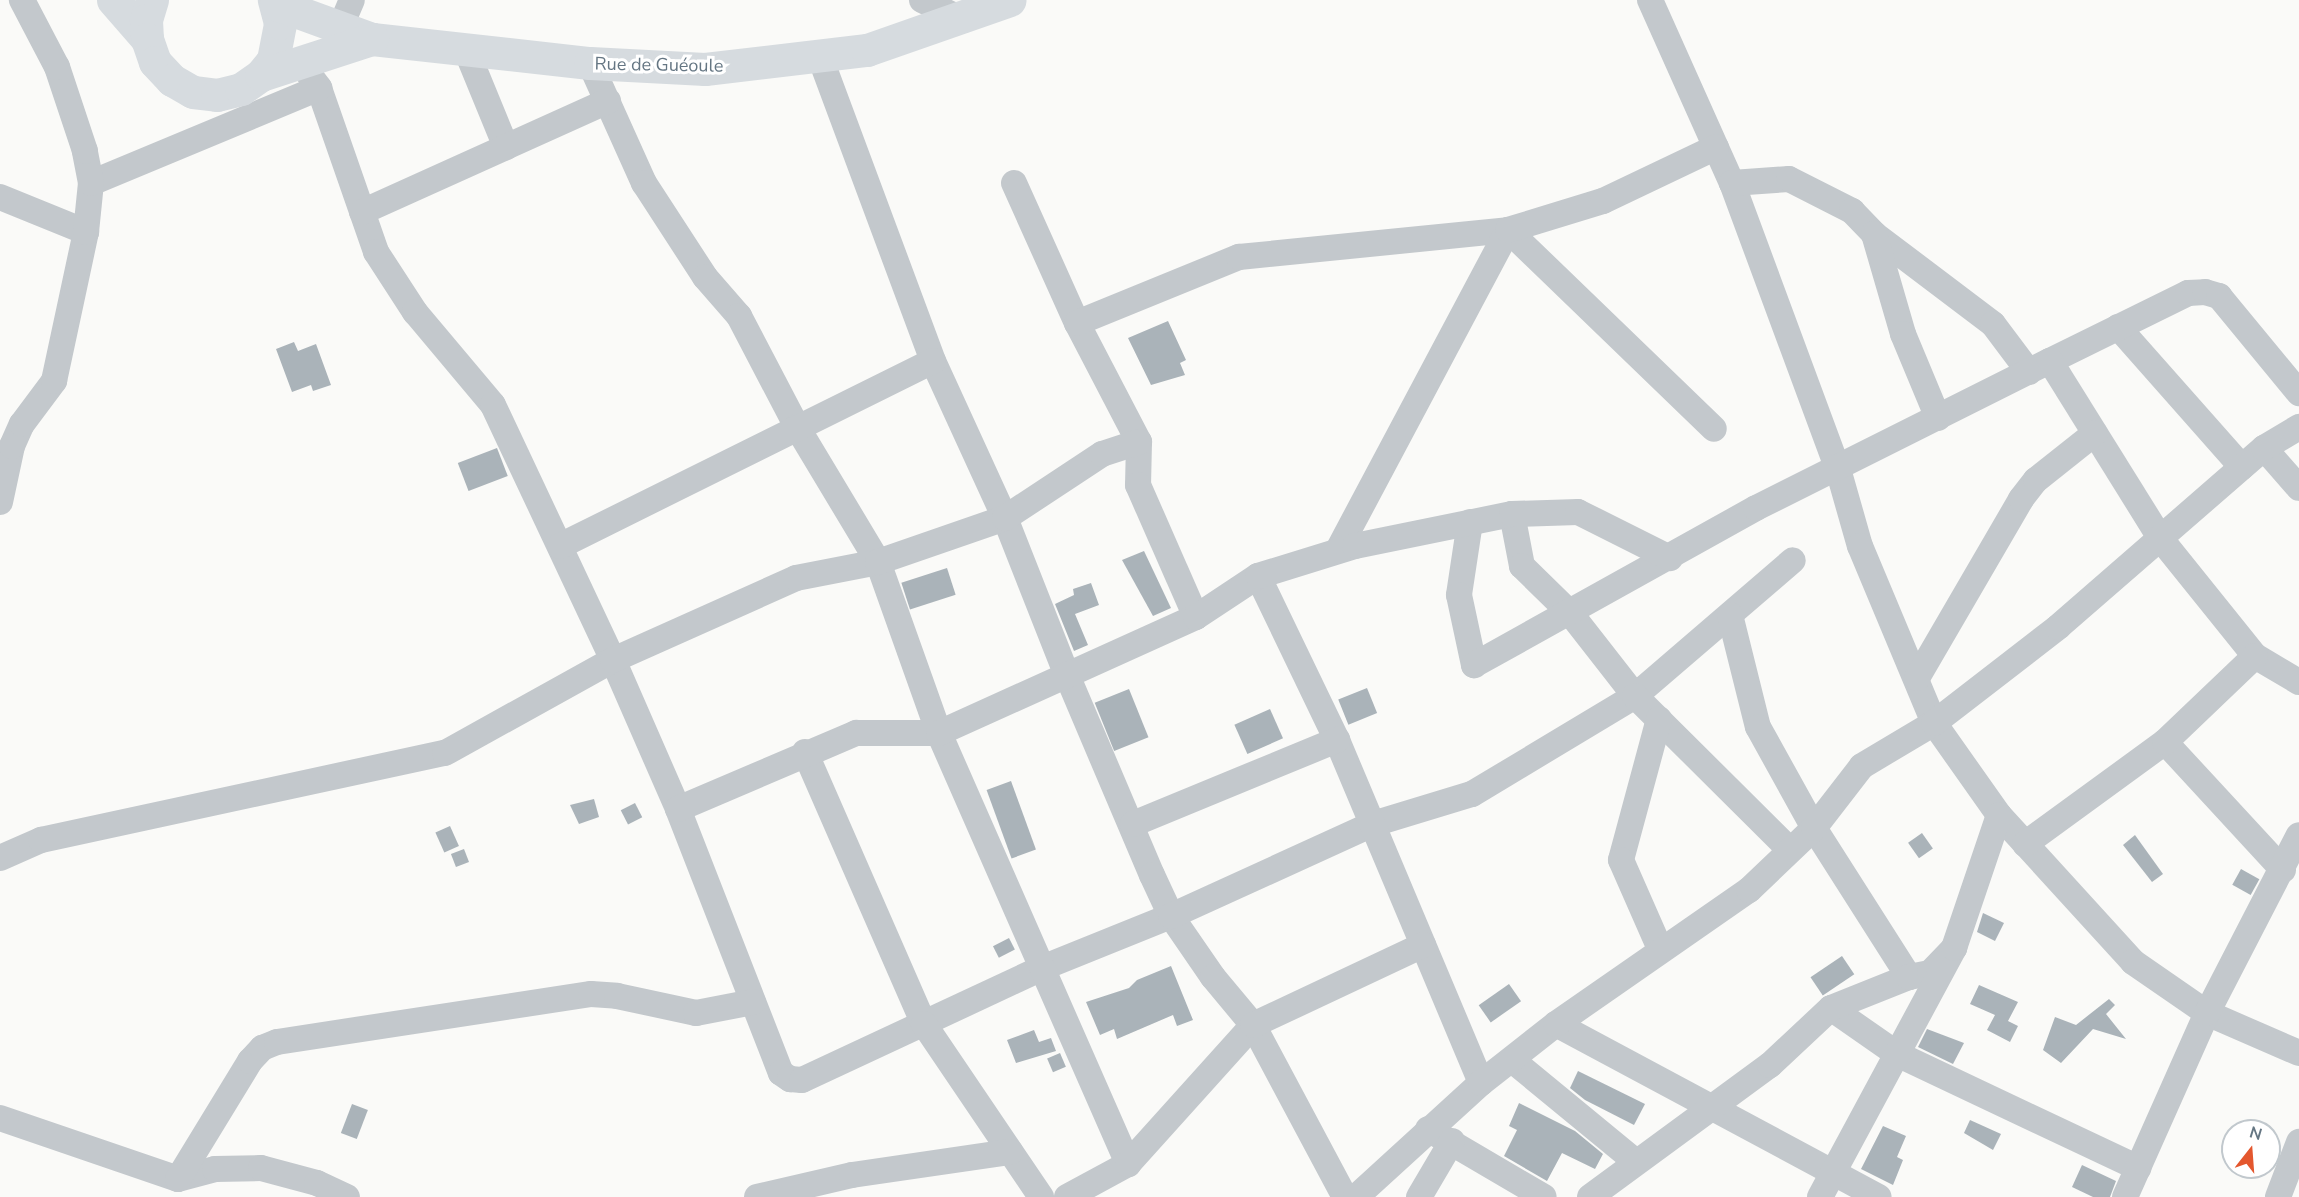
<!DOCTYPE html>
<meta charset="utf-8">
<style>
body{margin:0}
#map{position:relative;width:2299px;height:1197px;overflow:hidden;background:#fafaf8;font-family:"Nunito Sans",sans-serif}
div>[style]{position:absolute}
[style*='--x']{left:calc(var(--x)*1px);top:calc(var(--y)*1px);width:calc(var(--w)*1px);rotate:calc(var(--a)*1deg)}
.building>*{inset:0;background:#aab3b9;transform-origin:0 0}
.minor>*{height:26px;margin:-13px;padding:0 13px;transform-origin:13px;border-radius:13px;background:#c3c8cc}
.major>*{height:33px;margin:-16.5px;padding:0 16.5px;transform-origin:16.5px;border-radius:16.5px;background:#d6dbdf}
span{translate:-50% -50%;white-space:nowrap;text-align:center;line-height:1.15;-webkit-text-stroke:6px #fff;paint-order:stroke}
.street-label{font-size:18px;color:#657683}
.north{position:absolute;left:2221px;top:1119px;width:60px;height:60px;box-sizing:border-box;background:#fff;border:2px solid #c1c8cd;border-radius:50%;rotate:17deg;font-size:16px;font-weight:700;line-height:24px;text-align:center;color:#657683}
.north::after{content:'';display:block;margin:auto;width:21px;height:27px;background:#e4572e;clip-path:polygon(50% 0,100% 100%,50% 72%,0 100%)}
</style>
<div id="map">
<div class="building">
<i style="clip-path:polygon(1168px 321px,1186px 360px,1180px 363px,1185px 375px,1151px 385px,1128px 338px)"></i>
<i style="clip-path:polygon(294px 342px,298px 351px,316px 344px,331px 385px,313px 391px,311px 385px,292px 392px,276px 349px)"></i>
<i style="left:497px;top:448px;width:30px;height:42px;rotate:69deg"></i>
<i style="clip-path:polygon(1144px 551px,1171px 608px,1153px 616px,1122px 560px)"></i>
<i style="left:947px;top:568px;width:28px;height:48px;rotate:72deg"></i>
<i style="clip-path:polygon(1091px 583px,1099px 605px,1075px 614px,1088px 645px,1074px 651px,1055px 604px,1074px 595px,1073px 589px)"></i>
<i style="left:1367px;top:688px;width:27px;height:31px;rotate:68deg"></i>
<i style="left:1129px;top:689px;width:52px;height:37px;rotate:68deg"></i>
<i style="left:1270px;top:709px;width:32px;height:39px;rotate:66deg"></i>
<i style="left:1011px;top:781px;width:73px;height:26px;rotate:70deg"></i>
<i style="clip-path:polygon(594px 799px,599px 817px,579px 824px,570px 805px)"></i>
<i style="left:635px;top:803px;width:16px;height:16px;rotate:63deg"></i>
<i style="left:450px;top:826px;width:22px;height:16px;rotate:66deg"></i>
<i style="left:1922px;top:833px;width:19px;height:17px;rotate:55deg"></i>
<i style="clip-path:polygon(2135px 835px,2163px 874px,2152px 882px,2123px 845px)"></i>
<i style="left:464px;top:849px;width:14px;height:14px;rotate:69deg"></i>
<i style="left:2241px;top:869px;width:21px;height:18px;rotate:29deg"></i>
<i style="clip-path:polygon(1983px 913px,2004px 923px,1995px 941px,1977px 932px)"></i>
<i style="left:1009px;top:938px;width:13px;height:18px;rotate:63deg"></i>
<i style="left:1842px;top:956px;width:22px;height:38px;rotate:56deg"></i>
<i style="clip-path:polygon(1171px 966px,1193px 1020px,1177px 1026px,1173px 1015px,1117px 1039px,1114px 1029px,1100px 1035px,1086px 1002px,1129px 988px,1137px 980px)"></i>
<i style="left:1509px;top:984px;width:21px;height:37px;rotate:55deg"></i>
<i style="clip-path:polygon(1979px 985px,2018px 1002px,2008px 1021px,2018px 1026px,2010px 1042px,1987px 1030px,1995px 1015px,1970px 1004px)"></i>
<i style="clip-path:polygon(2109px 999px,2115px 1005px,2106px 1014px,2126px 1039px,2093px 1029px,2061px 1063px,2043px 1050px,2055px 1017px,2076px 1025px)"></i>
<i style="clip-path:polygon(1927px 1029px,1964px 1043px,1953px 1064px,1918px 1047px)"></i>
<i style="clip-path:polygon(1034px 1030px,1039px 1042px,1051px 1038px,1056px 1051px,1016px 1063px,1007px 1040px)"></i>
<i style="left:1060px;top:1053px;width:15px;height:14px;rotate:67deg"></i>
<i style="clip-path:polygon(1578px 1071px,1645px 1104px,1634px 1125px,1585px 1100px,1570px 1088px)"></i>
<i style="clip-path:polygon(1519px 1103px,1575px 1131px,1603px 1154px,1595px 1169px,1562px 1153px,1547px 1181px,1504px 1156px,1517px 1130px,1509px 1126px)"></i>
<i style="left:352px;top:1104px;width:17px;height:31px;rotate:21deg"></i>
<i style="clip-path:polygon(1970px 1120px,2001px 1134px,1993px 1150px,1964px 1133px)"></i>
<i style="clip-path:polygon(1883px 1126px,1906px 1136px,1897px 1157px,1903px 1160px,1893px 1185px,1861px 1169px)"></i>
<i style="clip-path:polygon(2082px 1165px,2116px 1181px,2110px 1197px,2093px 1197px,2072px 1187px)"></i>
</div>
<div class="minor">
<i style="--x:922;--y:0;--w:46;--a:26"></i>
<i style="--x:1650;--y:0;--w:201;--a:65.9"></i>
<i style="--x:1732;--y:183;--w:305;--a:69.7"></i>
<i style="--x:1838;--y:469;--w:80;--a:74.1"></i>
<i style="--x:1860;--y:546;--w:192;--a:67.3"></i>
<i style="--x:1934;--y:723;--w:113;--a:54.8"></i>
<i style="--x:1999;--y:815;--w:199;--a:47.6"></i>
<i style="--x:2133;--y:962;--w:90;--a:34.6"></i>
<i style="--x:2207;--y:1013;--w:100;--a:23.5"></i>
<i style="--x:340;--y:28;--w:30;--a:-67"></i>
<i style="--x:467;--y:52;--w:103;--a:67.7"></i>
<i style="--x:820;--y:57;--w:324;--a:69.6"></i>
<i style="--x:933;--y:361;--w:173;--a:65.4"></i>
<i style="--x:1005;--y:518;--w:169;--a:68.5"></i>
<i style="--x:1067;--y:675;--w:217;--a:67"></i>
<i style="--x:1152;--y:875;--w:45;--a:65.1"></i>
<i style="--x:1171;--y:916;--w:74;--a:55.5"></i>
<i style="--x:1213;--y:977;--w:62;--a:50.2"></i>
<i style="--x:1253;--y:1025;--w:195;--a:61.9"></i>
<i style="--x:299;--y:61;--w:34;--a:53"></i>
<i style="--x:319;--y:88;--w:174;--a:70.8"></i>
<i style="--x:376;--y:252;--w:72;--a:57"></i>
<i style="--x:415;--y:312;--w:121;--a:50"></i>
<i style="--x:493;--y:405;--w:282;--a:64.8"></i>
<i style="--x:613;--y:660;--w:163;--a:66.4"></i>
<i style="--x:678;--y:809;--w:283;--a:68.7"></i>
<i style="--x:781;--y:1073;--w:11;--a:34"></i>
<i style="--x:790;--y:1079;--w:12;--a:5"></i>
<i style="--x:802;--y:1080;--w:265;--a:-25"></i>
<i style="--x:1042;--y:968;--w:139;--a:-22"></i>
<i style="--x:1171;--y:916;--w:222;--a:-24.5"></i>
<i style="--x:1373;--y:824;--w:103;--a:-16.9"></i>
<i style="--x:1472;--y:794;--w:190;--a:-31"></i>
<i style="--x:1635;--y:696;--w:208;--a:-40.7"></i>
<i style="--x:590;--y:63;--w:132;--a:65.8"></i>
<i style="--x:644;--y:183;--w:112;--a:57"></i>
<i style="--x:705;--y:277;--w:52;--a:48.9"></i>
<i style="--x:739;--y:316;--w:125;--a:62.4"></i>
<i style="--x:797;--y:427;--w:157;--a:59"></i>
<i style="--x:878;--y:562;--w:182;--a:70.4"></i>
<i style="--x:939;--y:733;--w:471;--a:66.3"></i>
<i style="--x:91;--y:183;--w:247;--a:-22.6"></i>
<i style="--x:1014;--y:183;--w:154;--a:65.8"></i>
<i style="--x:1077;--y:323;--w:134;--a:62.5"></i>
<i style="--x:1139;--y:442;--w:43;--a:91.3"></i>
<i style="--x:1138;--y:485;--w:144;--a:66.3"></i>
<i style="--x:1732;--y:183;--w:57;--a:-4"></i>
<i style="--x:1789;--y:179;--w:71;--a:26.9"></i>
<i style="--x:1852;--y:211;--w:32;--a:46"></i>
<i style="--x:1874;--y:234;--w:149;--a:37.1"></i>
<i style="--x:1993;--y:324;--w:60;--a:53.1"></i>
<i style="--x:0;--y:197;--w:93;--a:22.1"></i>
<i style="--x:362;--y:212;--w:270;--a:-24.3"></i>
<i style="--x:1874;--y:234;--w:104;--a:73.8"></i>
<i style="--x:1903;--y:334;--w:91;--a:67.4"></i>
<i style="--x:1077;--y:323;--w:175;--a:-22.2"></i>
<i style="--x:1239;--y:257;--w:270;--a:-5.7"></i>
<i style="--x:1508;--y:230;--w:286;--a:44"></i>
<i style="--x:2118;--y:327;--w:187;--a:48.5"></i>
<i style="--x:2050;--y:361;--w:154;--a:-26.2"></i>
<i style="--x:2188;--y:293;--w:17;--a:-3"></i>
<i style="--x:2205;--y:292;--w:15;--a:16"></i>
<i style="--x:2219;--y:296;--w:126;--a:50.5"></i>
<i style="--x:2264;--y:448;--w:53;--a:48.8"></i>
<i style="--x:0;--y:502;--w:57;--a:-77.9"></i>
<i style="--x:12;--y:446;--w:24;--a:-66"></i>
<i style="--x:22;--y:424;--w:54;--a:-53.3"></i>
<i style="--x:54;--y:381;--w:152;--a:-77.9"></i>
<i style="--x:86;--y:232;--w:49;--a:-84.2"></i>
<i style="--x:91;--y:183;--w:33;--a:-101"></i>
<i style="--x:85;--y:151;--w:89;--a:-108.4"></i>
<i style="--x:57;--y:67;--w:76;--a:-117.6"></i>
<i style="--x:1512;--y:514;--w:53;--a:79.1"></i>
<i style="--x:1522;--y:566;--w:69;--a:44.4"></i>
<i style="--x:1571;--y:614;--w:104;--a:52"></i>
<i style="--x:1635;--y:696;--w:217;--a:44.8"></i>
<i style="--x:1470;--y:522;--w:74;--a:98.6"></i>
<i style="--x:1459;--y:595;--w:72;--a:77.9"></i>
<i style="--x:1474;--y:665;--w:323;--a:-29.1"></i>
<i style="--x:1756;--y:508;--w:329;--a:-26.6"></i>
<i style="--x:2050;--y:361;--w:208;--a:58.1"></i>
<i style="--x:2160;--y:538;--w:151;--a:51.2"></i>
<i style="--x:2255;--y:656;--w:51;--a:30.6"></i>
<i style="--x:560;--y:546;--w:416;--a:-26.4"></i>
<i style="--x:1338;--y:550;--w:362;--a:-62"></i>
<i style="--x:1508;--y:230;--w:99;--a:-17"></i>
<i style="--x:1603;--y:201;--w:125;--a:-25.5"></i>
<i style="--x:1258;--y:576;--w:182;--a:64.3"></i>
<i style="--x:1337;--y:740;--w:372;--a:67.2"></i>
<i style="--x:1730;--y:615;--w:115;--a:76"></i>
<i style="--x:1758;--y:727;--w:115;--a:61"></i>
<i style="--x:1814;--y:828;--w:177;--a:57.5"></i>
<i style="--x:1917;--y:678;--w:207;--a:-59.8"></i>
<i style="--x:2021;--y:499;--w:24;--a:-52"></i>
<i style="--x:2036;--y:480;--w:75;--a:-38.5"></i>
<i style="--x:1659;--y:719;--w:146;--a:105.1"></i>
<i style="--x:1621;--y:860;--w:97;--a:66.3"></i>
<i style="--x:2165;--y:742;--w:174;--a:47.3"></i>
<i style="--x:805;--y:752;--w:297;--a:66.4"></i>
<i style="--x:924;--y:1024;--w:209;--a:55.9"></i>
<i style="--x:678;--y:809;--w:194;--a:-23.1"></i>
<i style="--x:856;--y:733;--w:83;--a:0"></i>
<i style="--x:939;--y:733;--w:282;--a:-24.3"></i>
<i style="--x:1196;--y:617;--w:74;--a:-33.5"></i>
<i style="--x:1258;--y:576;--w:102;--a:-17.2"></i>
<i style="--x:1355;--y:546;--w:160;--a:-11.5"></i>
<i style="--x:1512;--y:514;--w:66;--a:-1.7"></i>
<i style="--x:1578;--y:512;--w:103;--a:26.6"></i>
<i style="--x:1133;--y:824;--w:221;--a:-22.4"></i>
<i style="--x:2025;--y:844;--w:173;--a:-36.1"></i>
<i style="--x:2165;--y:742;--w:124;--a:-43.7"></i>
<i style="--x:0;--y:858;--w:45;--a:-23.7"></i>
<i style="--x:41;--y:840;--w:413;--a:-12.2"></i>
<i style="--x:445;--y:753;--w:192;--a:-29"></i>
<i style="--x:613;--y:660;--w:201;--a:-24.1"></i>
<i style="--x:796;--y:578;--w:84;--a:-11"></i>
<i style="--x:878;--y:562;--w:134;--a:-19.1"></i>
<i style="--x:1005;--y:518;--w:116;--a:-33.4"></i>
<i style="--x:1102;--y:454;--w:39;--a:-18"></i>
<i style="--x:1831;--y:1008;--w:80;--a:34.9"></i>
<i style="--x:1897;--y:1054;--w:267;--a:25.3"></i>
<i style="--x:1556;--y:1024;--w:366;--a:28.2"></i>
<i style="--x:1512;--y:1060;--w:159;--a:39.4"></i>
<i style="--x:0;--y:1118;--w:188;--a:18.9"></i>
<i style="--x:178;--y:1179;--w:38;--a:-15"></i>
<i style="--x:215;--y:1169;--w:46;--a:-1.2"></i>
<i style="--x:261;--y:1168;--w:58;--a:15"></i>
<i style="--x:317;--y:1183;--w:33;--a:25"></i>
<i style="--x:1428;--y:1129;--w:134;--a:30.4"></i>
<i style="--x:178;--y:1179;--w:138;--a:-58.6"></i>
<i style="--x:250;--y:1061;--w:18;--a:-47"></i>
<i style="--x:262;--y:1048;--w:16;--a:-22"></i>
<i style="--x:277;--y:1042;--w:318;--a:-8.7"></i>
<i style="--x:591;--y:994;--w:26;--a:4"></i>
<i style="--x:617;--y:996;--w:81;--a:12.1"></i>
<i style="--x:696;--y:1013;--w:58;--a:-10.9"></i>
<i style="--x:757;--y:1197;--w:98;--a:-13"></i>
<i style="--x:852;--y:1175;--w:160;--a:-8.3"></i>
<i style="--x:1067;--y:1197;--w:69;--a:-28.4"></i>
<i style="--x:1128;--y:1164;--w:187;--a:-48"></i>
<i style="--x:1253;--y:1025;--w:188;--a:-25.2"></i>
<i style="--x:1356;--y:1197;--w:169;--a:-42.4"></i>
<i style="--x:1481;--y:1083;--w:95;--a:-38.2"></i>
<i style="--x:1556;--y:1024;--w:235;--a:-34.8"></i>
<i style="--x:1749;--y:890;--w:90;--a:-43.6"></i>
<i style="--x:1814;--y:828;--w:78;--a:-52.3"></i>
<i style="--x:1862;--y:766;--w:84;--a:-30.8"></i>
<i style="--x:1934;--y:723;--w:157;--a:-37.7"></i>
<i style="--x:2058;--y:627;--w:273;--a:-41"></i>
<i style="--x:2264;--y:448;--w:41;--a:-31"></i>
<i style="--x:1419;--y:1197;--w:65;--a:-59.5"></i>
<i style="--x:1590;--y:1197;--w:223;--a:-36.3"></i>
<i style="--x:1770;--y:1065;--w:83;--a:-43.1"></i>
<i style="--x:1831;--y:1008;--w:84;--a:-21.7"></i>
<i style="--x:1909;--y:977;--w:21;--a:-11"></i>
<i style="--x:1930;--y:973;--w:35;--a:-46"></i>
<i style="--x:1820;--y:1197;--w:283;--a:-61.7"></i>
<i style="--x:1954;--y:948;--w:140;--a:-71.3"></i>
<i style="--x:2125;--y:1197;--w:201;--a:-66"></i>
<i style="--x:2207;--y:1013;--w:200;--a:-62.7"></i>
<i style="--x:2278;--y:1197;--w:59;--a:-69.1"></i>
</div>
<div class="major">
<i style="--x:113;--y:0;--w:52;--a:48.9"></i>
<i style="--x:152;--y:0;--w:21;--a:107"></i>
<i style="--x:146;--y:20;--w:19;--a:87"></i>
<i style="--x:147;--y:39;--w:24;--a:71"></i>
<i style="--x:155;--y:62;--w:25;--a:47"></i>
<i style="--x:172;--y:80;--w:24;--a:30"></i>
<i style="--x:193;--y:92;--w:24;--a:7"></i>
<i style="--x:217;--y:95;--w:25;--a:-14"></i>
<i style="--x:241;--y:89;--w:24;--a:-35"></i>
<i style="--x:261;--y:75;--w:19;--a:-51"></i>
<i style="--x:273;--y:60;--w:38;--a:-79"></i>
<i style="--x:280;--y:23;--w:24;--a:-105"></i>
<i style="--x:276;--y:4;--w:102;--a:20"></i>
<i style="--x:372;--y:39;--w:219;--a:6.3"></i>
<i style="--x:590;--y:63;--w:115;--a:3"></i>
<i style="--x:705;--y:69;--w:163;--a:-6.7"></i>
<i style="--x:867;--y:50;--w:151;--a:-19.3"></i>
<i style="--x:261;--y:75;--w:117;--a:-18"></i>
</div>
<div class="street-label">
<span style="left:659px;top:65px;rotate:1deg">Rue de Guéoule</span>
</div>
<div class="north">N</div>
</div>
